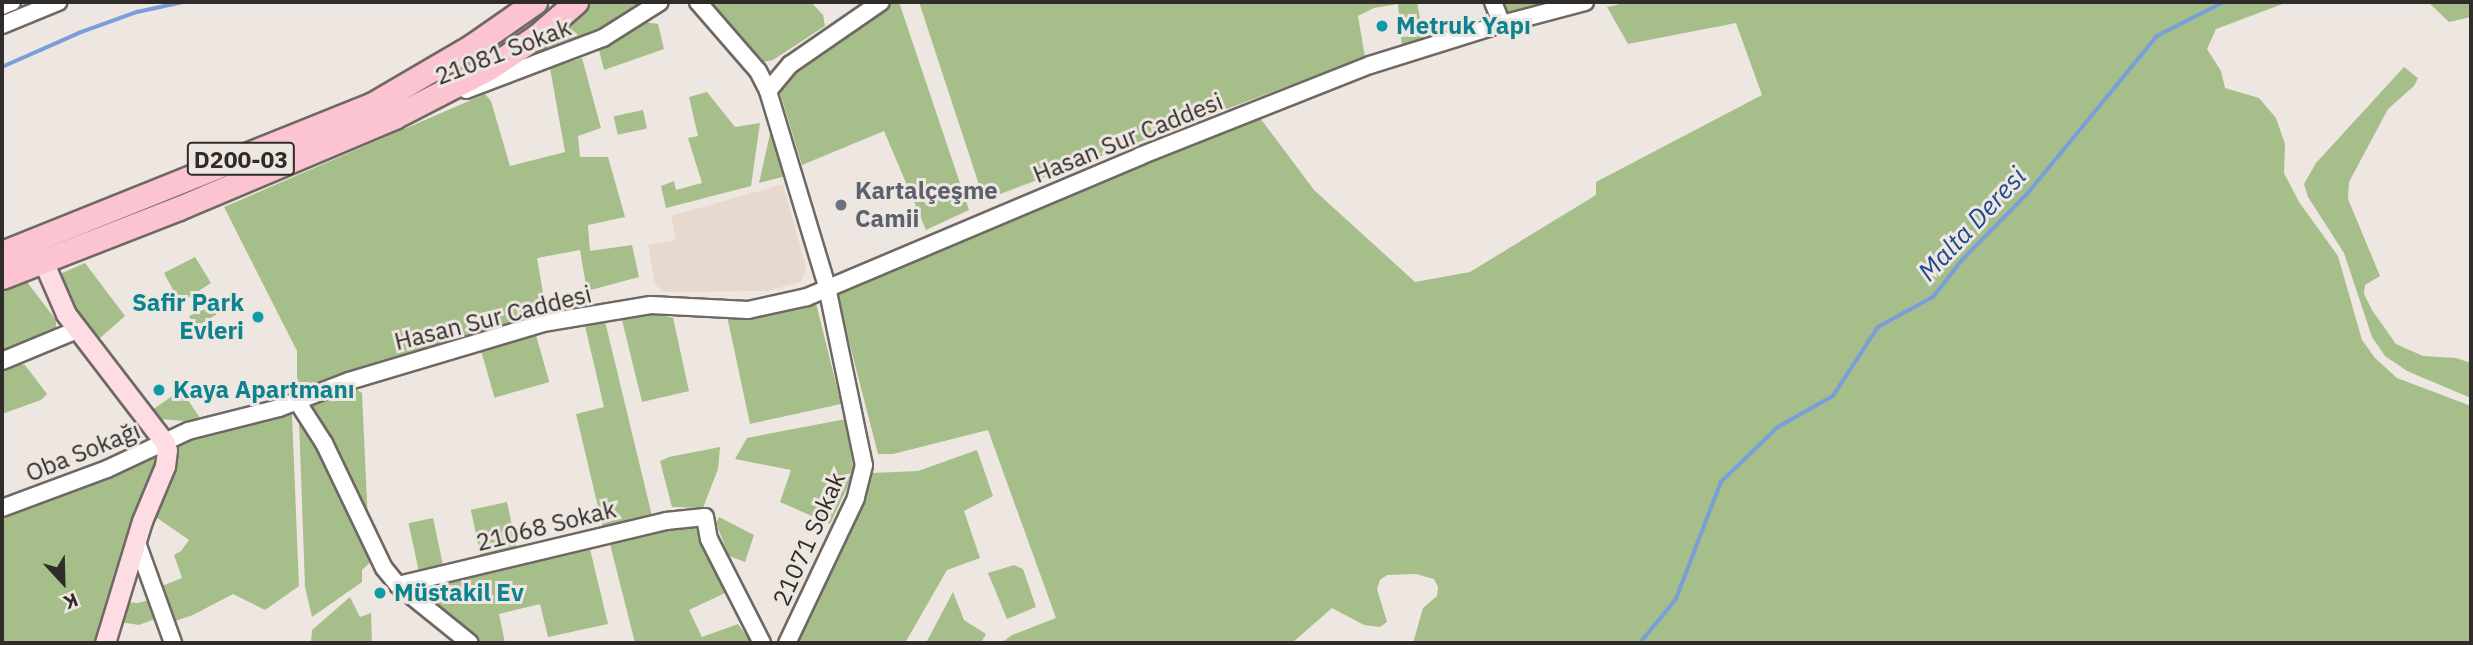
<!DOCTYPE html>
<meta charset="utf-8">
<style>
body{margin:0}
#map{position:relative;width:2473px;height:645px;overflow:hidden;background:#eee7e1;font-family:"IBM Plex Sans",sans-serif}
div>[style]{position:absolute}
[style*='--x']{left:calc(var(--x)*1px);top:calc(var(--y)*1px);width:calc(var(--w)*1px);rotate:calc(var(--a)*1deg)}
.built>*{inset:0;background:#e8d9cf}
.green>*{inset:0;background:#a6be8a;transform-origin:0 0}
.stream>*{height:3.5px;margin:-1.75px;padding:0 1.75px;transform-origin:1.75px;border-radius:1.75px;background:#7a9ed8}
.roads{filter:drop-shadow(2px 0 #6f6863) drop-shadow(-2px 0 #6f6863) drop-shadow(0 2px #6f6863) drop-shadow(0 -2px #6f6863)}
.minor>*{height:16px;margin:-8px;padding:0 8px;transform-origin:8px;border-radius:8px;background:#fff}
.major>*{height:19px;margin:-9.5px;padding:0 9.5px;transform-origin:9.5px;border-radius:9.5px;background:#fddce3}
.highway>*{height:23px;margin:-11.5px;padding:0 11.5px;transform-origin:11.5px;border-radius:11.5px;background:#fcc4d1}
.dots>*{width:19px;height:19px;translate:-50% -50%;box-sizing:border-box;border:4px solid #eee7e1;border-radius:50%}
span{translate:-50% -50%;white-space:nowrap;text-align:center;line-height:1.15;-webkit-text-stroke:6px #eee7e1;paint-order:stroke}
.shield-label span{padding:2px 5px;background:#eee7e1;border:2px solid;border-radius:5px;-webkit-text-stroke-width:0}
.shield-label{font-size:23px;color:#2f2c2a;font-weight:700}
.culture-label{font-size:24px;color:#0d838f;font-weight:700}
.left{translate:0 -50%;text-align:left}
.right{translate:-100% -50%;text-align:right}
.street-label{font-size:24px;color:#2f2c2a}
.worship-label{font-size:24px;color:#5b616d;font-weight:700}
.water-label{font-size:26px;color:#1d498e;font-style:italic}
.frame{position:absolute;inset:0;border:4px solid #2f2c2a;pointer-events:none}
.north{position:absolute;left:28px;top:547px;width:70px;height:70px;-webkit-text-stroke:5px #eee7e1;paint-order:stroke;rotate:158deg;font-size:19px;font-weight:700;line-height:28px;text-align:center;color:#2f2c2a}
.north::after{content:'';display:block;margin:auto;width:24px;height:32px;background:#2f2c2a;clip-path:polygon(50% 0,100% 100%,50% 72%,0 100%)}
</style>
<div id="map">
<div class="built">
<i style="clip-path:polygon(783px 184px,806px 267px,801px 282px,767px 291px,665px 292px,655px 285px,648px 245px,676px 240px,671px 216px)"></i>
</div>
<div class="green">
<i style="clip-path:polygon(591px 2px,651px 2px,640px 11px,581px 41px,491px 74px)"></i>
<i style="clip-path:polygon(703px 2px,811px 2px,823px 15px,825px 26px,773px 60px,759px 63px)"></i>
<i style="clip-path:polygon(895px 2px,899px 2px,969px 210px,926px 230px,884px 131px,802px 165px,780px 93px,786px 77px,801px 63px)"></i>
<i style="clip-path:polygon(919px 2px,1417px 2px,1420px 18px,1430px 41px,1402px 48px,1398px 4px,1374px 8px,1358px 16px,1365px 57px,984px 200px)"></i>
<i style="clip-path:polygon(1498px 2px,1563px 2px,1502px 16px)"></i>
<i style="clip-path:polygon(1629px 2px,2288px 2px,2216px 29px,2207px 49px,2221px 71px,2225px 88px,2259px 98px,2276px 118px,2285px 144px,2284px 173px,2299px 202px,2338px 256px,2362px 340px,2375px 358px,2397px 378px,2471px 406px,2471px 643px,1413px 643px,1423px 608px,1437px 596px,1438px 587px,1434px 579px,1416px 574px,1387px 575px,1380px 580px,1377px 589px,1387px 622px,1380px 627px,1364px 625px,1332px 608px,1292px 643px,1001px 643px,1012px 635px,1056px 618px,988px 430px,893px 454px,878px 454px,836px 291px,1260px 118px,1314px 190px,1415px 282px,1470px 272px,1596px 195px,1596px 182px,1762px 95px,1736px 23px,1628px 44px,1607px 7px)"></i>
<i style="clip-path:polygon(2428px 2px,2471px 2px,2471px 17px,2449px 22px)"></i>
<i style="clip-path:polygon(644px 22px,658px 24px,664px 49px,604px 70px,599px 50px,602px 47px)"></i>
<i style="clip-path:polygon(582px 58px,601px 128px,578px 136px,580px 157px,608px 157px,625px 217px,588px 225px,590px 251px,632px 245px,639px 277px,587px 291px,580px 250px,537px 258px,547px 316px,321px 383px,297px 393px,297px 351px,224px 207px,485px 94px,491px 101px,510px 166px,565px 152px,550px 68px)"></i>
<i style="clip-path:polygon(2404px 67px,2418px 78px,2414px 86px,2388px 109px,2349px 182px,2348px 199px,2380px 276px,2365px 285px,2364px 294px,2372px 310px,2396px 344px,2423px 356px,2456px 358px,2471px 363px,2471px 398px,2407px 371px,2385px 356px,2372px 337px,2344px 253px,2308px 197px,2304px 184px,2316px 163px)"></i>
<i style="clip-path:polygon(707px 92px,735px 127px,760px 123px,751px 186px,666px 208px,661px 186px,674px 181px,676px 190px,702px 183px,688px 138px,698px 136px,689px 97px)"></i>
<i style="left:643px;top:110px;width:19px;height:30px;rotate:78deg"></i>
<i style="clip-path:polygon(774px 131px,786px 176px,759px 183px,770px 134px)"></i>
<i style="clip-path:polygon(195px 257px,211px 283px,180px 303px,164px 273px)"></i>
<i style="clip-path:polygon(85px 263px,125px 316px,100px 338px,60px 291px,53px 277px)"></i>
<i style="clip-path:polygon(24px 278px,56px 320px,56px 330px,2px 354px,2px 287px)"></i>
<i style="clip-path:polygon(219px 303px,222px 311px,196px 327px,189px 316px)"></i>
<i style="clip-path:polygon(816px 303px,841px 404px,750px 424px,727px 316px,789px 311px)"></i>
<i style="clip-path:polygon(651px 312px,673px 318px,689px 391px,642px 402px,622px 320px)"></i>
<i style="clip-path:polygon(604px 317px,652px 516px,603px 528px,576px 414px,604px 407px,584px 322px)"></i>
<i style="left:535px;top:332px;width:52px;height:57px;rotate:74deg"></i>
<i style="clip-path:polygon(20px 364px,25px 365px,47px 394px,41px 400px,2px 414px,2px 372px)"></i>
<i style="clip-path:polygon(354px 388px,362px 393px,368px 524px,306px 404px)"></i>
<i style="clip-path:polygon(181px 390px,200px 418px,196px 422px,161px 419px,152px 410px)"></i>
<i style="clip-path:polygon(282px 414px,292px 415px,299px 586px,265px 610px,233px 594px,193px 615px,175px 621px,162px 586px,182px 578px,174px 555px,181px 551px,189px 540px,150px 513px,173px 452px,178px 442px)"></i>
<i style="clip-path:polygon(846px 419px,854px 473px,830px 524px,780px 502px,791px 470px,735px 459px,747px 438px)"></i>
<i style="clip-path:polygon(299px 420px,305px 424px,375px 558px,362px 570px,362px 582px,312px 617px,305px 587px)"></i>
<i style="clip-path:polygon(720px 447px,718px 469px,703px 508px,672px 507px,660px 461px,669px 457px)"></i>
<i style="clip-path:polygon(977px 450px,993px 496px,964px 511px,980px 558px,947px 570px,905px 643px,795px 643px,868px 488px,872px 473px,918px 471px)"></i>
<i style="clip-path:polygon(149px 459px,155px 459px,157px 465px,98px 643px,2px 643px,3px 515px)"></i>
<i style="left:507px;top:502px;width:48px;height:37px;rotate:78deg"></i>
<i style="clip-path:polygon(719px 517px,754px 535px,745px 562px,729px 556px,716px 523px)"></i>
<i style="left:433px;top:518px;width:51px;height:25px;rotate:78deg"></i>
<i style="clip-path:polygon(696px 526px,725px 593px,689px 610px,702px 637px,738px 624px,752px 643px,635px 643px,610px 544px,656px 531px)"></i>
<i style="clip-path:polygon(590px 549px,608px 624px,548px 637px,540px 604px,499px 614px,505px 643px,480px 643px,414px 590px,419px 585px)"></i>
<i style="clip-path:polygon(1014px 565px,1023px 569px,1036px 607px,1007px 619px,988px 573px)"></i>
<i style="clip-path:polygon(953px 592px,964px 620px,986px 634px,981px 643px,926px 643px)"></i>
<i style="clip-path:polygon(350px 597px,360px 617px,371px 613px,372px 643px,311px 643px,312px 630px)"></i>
<i style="clip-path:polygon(153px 599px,160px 617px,139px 625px,120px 622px,122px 602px,138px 603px)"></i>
</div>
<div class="stream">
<i style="--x:2;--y:67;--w:84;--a:-23.8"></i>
<i style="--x:79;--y:33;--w:62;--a:-19.9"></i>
<i style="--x:137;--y:12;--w:48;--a:-12"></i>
<i style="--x:1640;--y:643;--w:57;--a:-50.7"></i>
<i style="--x:1676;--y:599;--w:125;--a:-69"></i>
<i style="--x:1721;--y:482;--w:79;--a:-44"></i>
<i style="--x:1778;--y:427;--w:63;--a:-29.4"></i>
<i style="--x:1833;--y:396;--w:82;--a:-56.9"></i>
<i style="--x:1878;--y:327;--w:63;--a:-28.6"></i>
<i style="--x:1933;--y:297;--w:48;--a:-51.7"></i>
<i style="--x:1963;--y:259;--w:93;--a:-45.4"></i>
<i style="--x:2028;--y:193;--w:203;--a:-50.6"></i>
<i style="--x:2157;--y:36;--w:75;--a:-26.9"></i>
</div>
<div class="roads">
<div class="minor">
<i style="--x:698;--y:2;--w:91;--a:49"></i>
<i style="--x:758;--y:71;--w:22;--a:63"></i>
<i style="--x:768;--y:91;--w:205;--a:73.2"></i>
<i style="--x:827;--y:287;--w:182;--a:78.3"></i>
<i style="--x:864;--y:465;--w:34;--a:104"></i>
<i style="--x:856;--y:498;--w:161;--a:115.4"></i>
<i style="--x:1493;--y:2;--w:24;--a:68"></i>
<i style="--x:2;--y:6;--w:11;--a:-22"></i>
<i style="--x:2;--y:25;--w:61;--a:-22.3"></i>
<i style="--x:466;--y:90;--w:147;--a:-20.8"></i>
<i style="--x:603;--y:38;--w:67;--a:-32.3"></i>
<i style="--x:768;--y:91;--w:35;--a:-50"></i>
<i style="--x:791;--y:64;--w:109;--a:-34.6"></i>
<i style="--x:2;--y:361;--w:81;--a:-22.5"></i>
<i style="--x:297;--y:401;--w:50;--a:57.3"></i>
<i style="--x:324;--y:443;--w:139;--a:64.4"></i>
<i style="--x:384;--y:568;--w:22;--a:51"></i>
<i style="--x:398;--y:585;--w:92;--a:38.9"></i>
<i style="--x:2;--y:508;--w:112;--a:-20.4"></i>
<i style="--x:107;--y:469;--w:89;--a:-25.1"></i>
<i style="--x:188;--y:431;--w:94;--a:-14.2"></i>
<i style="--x:279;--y:408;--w:75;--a:-21.1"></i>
<i style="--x:349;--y:381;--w:202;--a:-16.6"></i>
<i style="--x:543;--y:323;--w:109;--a:-9.5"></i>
<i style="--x:651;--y:305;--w:97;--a:3"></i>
<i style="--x:748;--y:310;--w:60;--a:-12.4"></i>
<i style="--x:807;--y:297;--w:362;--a:-22.9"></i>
<i style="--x:1140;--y:156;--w:247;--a:-21.6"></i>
<i style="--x:1370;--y:65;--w:138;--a:-17.3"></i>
<i style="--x:1502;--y:24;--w:86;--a:-14.8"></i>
<i style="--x:136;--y:540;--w:109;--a:70.2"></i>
<i style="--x:398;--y:585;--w:276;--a:-13.4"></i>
<i style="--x:666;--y:521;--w:39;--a:-6"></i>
<i style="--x:705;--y:517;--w:22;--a:80"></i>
<i style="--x:709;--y:539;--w:117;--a:63"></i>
</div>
<div class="major">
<i style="--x:43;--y:261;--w:58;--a:66.5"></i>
<i style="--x:66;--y:314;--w:163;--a:52.5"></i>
<i style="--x:165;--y:443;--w:7;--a:74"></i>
<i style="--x:167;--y:450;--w:16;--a:97"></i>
<i style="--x:165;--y:466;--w:60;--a:112.7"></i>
<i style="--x:142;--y:521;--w:127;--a:106.9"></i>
</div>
<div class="highway">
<i style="--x:2;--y:253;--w:400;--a:-21.9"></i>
<i style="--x:373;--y:104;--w:115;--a:-30.4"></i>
<i style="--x:472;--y:46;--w:77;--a:-34.9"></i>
<i style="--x:2;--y:277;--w:190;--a:-21.3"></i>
<i style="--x:179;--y:208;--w:233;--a:-22.9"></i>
<i style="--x:394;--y:117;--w:107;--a:-27.3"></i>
<i style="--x:489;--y:68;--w:58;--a:-33.7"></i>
<i style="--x:537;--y:36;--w:52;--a:-41.1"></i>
</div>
</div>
<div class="dots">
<i style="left:1382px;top:26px;background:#0f9aa8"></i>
<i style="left:841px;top:205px;background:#6b7280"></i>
<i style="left:258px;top:317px;background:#0f9aa8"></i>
<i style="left:159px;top:390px;background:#0f9aa8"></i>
<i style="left:380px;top:593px;background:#0f9aa8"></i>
</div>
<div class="shield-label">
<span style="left:241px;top:159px">D200-03</span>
</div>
<div class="culture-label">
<span class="left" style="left:1396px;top:26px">Metruk Yapı</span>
<span class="right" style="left:244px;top:317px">Safir Park<br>Evleri</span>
<span class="left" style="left:173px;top:390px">Kaya Apartmanı</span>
<span class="left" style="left:394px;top:593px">Müstakil Ev</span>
</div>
<div class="street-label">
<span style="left:503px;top:52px;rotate:-21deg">21081 Sokak</span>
<span style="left:1128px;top:138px;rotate:-22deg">Hasan Sur Caddesi</span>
<span style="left:493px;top:318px;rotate:-14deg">Hasan Sur Caddesi</span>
<span style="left:83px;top:452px;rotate:-22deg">Oba Sokağı</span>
<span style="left:546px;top:526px;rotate:-14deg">21068 Sokak</span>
<span style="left:809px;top:539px;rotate:-66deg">21071 Sokak</span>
</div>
<div class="worship-label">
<span class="left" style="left:855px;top:205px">Kartalçeşme<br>Camii</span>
</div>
<div class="water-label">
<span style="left:1972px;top:224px;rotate:-47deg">Malta Deresi</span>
</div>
<div class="frame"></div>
<div class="north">K</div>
</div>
